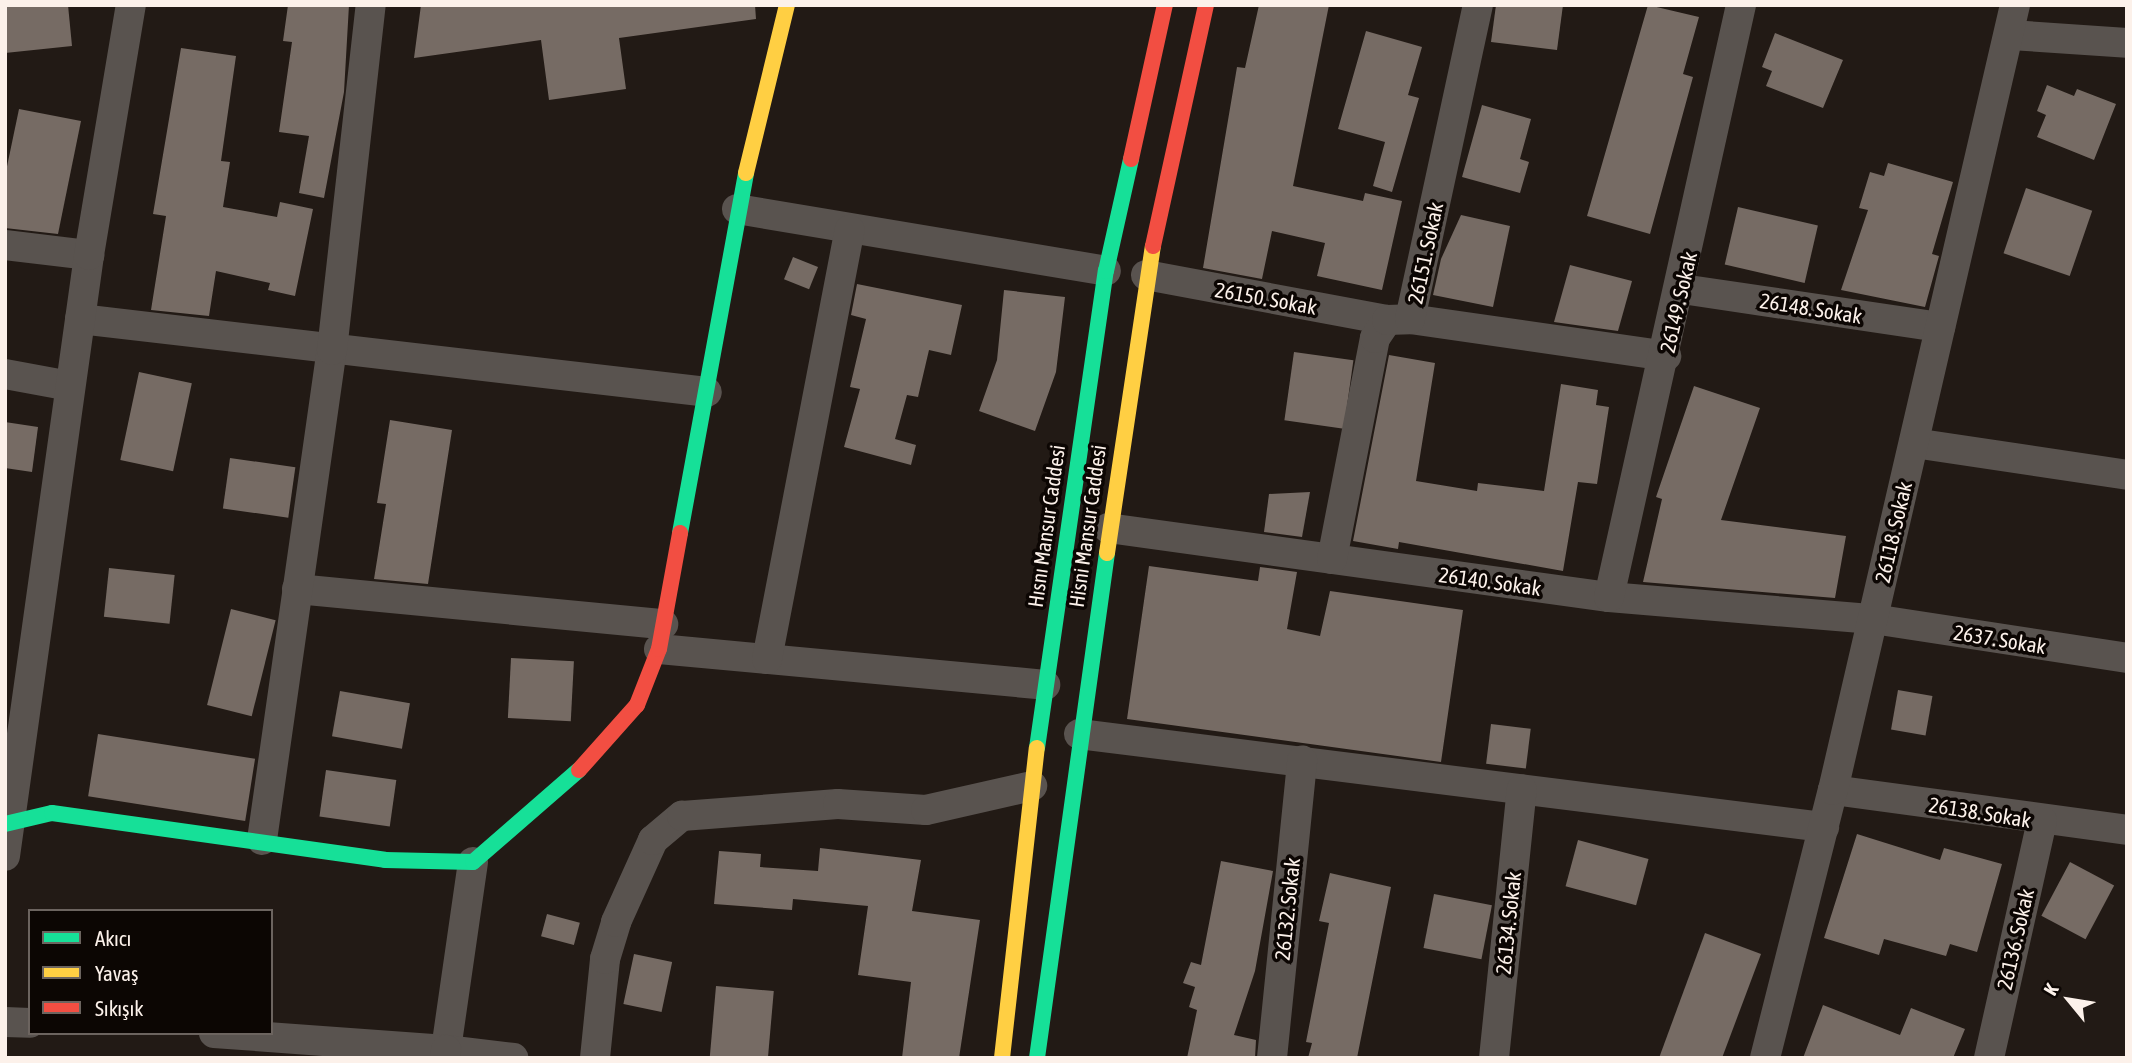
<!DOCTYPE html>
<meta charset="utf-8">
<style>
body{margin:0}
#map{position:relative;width:2132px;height:1063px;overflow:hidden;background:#221a15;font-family:"Asap Condensed",sans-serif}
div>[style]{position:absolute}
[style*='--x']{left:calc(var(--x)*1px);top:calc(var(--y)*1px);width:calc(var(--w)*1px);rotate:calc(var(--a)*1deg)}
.building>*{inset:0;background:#766b64;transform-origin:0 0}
.street>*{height:30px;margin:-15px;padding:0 15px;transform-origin:15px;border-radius:15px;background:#59534f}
.fast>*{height:16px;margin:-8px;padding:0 8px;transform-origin:8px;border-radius:8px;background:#16e098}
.slow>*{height:16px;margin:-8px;padding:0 8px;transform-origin:8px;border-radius:8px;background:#ffcf43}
.jam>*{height:16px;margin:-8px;padding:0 8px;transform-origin:8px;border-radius:8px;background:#f24e42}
span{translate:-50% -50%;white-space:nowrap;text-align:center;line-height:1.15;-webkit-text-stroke:7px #0c0603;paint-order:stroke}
.street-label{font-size:21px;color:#fcf1ea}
.frame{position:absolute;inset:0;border:7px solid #fcf1ea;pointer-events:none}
.legend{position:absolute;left:28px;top:909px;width:245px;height:126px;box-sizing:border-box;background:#0c0603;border:2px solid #6c645f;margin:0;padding:9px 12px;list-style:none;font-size:21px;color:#fcf1ea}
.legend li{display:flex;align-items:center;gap:14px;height:35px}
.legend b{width:35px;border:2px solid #6c645f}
.north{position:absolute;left:2034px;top:965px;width:70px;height:70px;-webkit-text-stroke:5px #0c0603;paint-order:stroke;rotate:300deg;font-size:19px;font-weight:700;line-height:28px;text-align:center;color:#fcf1ea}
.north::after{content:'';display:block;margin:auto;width:24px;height:32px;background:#fcf1ea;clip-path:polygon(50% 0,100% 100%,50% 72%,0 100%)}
</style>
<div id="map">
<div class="building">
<i style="clip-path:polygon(5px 5px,68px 5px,72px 46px,5px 53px)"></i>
<i style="clip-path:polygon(288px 5px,349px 5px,344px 92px,324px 198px,299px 193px,309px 136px,279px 132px,292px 42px,283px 41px)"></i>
<i style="clip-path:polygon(421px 5px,755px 5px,756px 19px,619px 38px,626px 89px,549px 100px,541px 40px,414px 58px)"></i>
<i style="clip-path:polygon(1259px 5px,1329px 5px,1293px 186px,1363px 201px,1365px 193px,1402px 201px,1382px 290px,1317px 276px,1325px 243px,1272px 231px,1262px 279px,1203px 268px,1237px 67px,1245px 68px)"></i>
<i style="clip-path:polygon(1496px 5px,1563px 5px,1557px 50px,1491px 42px)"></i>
<i style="clip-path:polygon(1648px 5px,1699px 17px,1683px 74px,1693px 77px,1650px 234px,1587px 216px)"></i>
<i style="clip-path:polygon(1366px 31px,1422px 47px,1408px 95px,1419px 98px,1392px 192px,1373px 186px,1385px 142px,1338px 129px)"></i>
<i style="clip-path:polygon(1775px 33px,1843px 60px,1823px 108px,1766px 86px,1772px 71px,1762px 67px)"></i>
<i style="clip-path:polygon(181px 48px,236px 56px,221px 161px,230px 162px,223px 207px,277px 217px,280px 202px,313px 209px,295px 296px,268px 290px,270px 283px,216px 271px,209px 316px,151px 310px,166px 216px,153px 214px)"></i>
<i style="clip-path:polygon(2047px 85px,2074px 96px,2077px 89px,2116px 104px,2094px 160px,2037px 137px,2046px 115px,2037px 111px)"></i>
<i style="clip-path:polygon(1482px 105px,1531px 119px,1520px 159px,1529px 162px,1520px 193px,1462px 177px)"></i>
<i style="clip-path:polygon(19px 109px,81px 121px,58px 234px,5px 228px,5px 176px)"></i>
<i style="clip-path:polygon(1888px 163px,1953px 182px,1932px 254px,1939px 256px,1925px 307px,1841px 290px,1868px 210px,1859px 208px,1870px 172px,1884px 176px)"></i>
<i style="left:2026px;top:188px;width:70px;height:69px;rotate:19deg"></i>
<i style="left:1738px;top:207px;width:82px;height:59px;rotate:13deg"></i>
<i style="clip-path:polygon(1461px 215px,1510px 226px,1493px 307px,1433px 295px,1441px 259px)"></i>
<i style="left:793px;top:257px;width:27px;height:24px;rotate:22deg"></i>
<i style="clip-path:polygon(1570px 265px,1632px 281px,1618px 331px,1554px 322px)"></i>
<i style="clip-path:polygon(857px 284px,962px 305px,951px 355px,929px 350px,918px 397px,907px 395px,895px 439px,916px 445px,911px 465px,844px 447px,860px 389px,850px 387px,866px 319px,851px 315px)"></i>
<i style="clip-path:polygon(1004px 290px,1065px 297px,1056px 372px,1035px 431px,979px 411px,997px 360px)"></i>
<i style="left:1294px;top:352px;width:60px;height:69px;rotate:8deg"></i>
<i style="clip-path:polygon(1389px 355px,1435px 363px,1416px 481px,1477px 491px,1478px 483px,1544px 491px,1561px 384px,1598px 390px,1596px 405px,1609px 407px,1597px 484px,1578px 482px,1563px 571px,1399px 542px,1398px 549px,1353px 541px)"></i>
<i style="left:139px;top:372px;width:54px;height:90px;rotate:12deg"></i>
<i style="clip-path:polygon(1694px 386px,1760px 408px,1721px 520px,1846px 536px,1835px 598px,1643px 582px,1662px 499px,1656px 497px)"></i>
<i style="clip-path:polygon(390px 420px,452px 430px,428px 584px,374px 579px,386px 504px,377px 503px)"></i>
<i style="clip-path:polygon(5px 422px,38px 427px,32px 472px,5px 468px)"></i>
<i style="left:230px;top:458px;width:66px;height:51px;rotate:8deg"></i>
<i style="clip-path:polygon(1310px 492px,1302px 537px,1264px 532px,1269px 494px)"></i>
<i style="clip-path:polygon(1149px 566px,1258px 581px,1260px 567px,1297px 572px,1287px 629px,1320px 636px,1330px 591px,1463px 610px,1441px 762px,1127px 719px)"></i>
<i style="left:109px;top:568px;width:66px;height:49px;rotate:6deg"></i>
<i style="left:231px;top:609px;width:46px;height:99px;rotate:14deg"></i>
<i style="left:511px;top:658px;width:63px;height:60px;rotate:3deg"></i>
<i style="left:1898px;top:690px;width:35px;height:40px;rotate:10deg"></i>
<i style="left:340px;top:691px;width:71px;height:46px;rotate:10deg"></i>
<i style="left:1491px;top:724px;width:40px;height:40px;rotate:7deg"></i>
<i style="left:98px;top:734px;width:159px;height:63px;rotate:9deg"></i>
<i style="left:326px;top:770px;width:71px;height:47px;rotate:8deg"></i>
<i style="clip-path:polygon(1857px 834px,1940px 860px,1944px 848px,2002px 864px,1977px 952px,1950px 944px,1946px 956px,1884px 939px,1879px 955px,1824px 938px)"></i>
<i style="left:1578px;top:840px;width:73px;height:48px;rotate:15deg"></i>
<i style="clip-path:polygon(820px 848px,921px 860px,912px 911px,980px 920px,959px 1058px,902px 1058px,911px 982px,858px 975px,868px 906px,793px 899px,792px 910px,714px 904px,719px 851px,761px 854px,760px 867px,818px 871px)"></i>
<i style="clip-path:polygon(1221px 861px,1273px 871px,1255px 971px,1234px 1035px,1256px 1040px,1255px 1058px,1187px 1058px,1197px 1010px,1189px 1007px,1195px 987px,1183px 983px,1191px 962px,1201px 965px)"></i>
<i style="left:2070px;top:862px;width:50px;height:61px;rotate:28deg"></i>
<i style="clip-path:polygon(1330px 873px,1391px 887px,1357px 1058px,1308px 1058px,1312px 1043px,1306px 1042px,1329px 923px,1319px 921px)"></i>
<i style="left:1434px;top:894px;width:59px;height:55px;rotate:11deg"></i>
<i style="left:547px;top:914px;width:34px;height:23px;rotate:15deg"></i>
<i style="clip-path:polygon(1705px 933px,1761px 954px,1722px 1058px,1659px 1058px)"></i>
<i style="left:634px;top:954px;width:39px;height:51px;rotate:12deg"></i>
<i style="left:716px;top:986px;width:58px;height:72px;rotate:5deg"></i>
<i style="clip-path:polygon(1823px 1005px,1900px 1035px,1911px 1008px,1965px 1029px,1953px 1058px,1803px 1058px)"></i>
</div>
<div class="street">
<i style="--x:2011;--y:35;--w:116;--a:3.9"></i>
<i style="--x:737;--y:209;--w:374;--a:9.5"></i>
<i style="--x:5;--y:245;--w:85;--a:6.8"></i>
<i style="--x:1146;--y:275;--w:245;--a:10.6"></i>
<i style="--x:1682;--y:289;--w:261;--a:8.4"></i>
<i style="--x:80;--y:319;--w:631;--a:6.64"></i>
<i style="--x:1410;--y:319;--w:259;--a:8.2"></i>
<i style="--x:5;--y:374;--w:66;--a:10.5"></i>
<i style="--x:1914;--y:443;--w:215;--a:8.5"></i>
<i style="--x:1108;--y:528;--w:506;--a:7.84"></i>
<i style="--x:1609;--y:597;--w:265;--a:4.8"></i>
<i style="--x:1873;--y:619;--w:257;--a:8.7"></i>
<i style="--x:1332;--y:559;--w:225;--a:-79"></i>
<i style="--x:1375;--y:338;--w:22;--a:-56"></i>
<i style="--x:1387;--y:320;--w:23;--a:-2"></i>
<i style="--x:1410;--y:319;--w:321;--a:-77.8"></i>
<i style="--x:297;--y:589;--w:368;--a:5.5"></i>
<i style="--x:1609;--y:597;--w:607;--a:-77.43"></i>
<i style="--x:659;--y:649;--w:388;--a:5.3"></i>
<i style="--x:767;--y:659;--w:437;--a:-79.1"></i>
<i style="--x:1079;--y:734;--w:751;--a:7.12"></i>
<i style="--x:1833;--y:790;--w:297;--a:7.7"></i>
<i style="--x:262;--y:840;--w:495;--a:-81.9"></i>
<i style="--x:332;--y:350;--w:347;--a:-83.6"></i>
<i style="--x:5;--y:856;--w:607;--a:-82.04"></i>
<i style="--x:89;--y:255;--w:254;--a:-80.5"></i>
<i style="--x:473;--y:862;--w:190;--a:98.2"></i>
<i style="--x:446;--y:1050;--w:68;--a:6.7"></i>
<i style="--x:5;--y:1022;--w:25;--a:2"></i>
<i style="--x:214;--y:1033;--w:233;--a:4.2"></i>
<i style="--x:446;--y:1050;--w:8;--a:97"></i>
<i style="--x:595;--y:1058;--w:100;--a:-84.2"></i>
<i style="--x:605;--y:959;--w:39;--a:-73"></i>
<i style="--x:616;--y:922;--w:90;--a:-65.7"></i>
<i style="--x:653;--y:840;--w:38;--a:-40"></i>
<i style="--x:682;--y:816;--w:156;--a:-4.4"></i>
<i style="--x:838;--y:804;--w:88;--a:3.9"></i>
<i style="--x:926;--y:810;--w:109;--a:-12.8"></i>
<i style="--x:1272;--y:1058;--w:299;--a:-84.2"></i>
<i style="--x:1494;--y:1058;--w:270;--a:-84.1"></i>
<i style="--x:1765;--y:1058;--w:276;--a:-75.8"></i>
<i style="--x:1833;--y:790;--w:806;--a:-76.95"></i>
<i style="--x:1989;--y:1058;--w:243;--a:-77.4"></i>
</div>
<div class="fast">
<i style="--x:680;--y:533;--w:366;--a:-79.6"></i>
<i style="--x:1037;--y:748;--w:482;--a:-81.8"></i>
<i style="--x:1106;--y:271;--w:115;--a:-77.4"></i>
<i style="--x:5;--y:824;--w:48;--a:-13.2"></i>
<i style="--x:52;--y:813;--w:336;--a:8"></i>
<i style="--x:385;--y:860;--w:88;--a:1.3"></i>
<i style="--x:473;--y:862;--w:140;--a:-41"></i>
<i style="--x:1037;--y:1058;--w:510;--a:-82.11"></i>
</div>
<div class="slow">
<i style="--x:746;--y:173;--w:173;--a:-76.3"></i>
<i style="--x:1107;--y:553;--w:310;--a:-81.5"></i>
<i style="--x:1002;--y:1058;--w:312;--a:-83.6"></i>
</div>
<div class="jam">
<i style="--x:1131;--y:159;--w:158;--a:-77.6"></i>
<i style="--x:1153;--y:246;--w:247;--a:-77.6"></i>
<i style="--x:579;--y:770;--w:87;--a:-48.3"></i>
<i style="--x:637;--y:705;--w:60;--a:-68.6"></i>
<i style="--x:659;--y:649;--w:118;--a:-79.7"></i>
</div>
<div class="street-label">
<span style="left:1425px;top:253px;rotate:-78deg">26151. Sokak</span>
<span style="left:1266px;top:298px;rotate:10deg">26150. Sokak</span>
<span style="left:1678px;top:302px;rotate:-77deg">26149. Sokak</span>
<span style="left:1811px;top:308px;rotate:9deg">26148. Sokak</span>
<span style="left:1046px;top:526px;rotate:-82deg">Hısnı Mansur Caddesi</span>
<span style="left:1087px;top:526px;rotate:-82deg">Hisni Mansur Caddesi</span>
<span style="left:1893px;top:532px;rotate:-77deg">26118. Sokak</span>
<span style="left:1490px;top:581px;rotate:8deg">26140. Sokak</span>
<span style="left:2000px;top:639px;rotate:9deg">2637. Sokak</span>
<span style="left:1980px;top:812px;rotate:9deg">26138. Sokak</span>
<span style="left:1287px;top:909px;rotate:-84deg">26132. Sokak</span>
<span style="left:1508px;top:923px;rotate:-84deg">26134. Sokak</span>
<span style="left:2015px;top:939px;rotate:-77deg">26136. Sokak</span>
</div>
<div class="frame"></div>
<ul class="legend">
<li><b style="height:9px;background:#16e098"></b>Akıcı</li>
<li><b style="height:9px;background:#ffcf43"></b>Yavaş</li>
<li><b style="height:9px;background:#f24e42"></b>Sıkışık</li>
</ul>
<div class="north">K</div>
</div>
